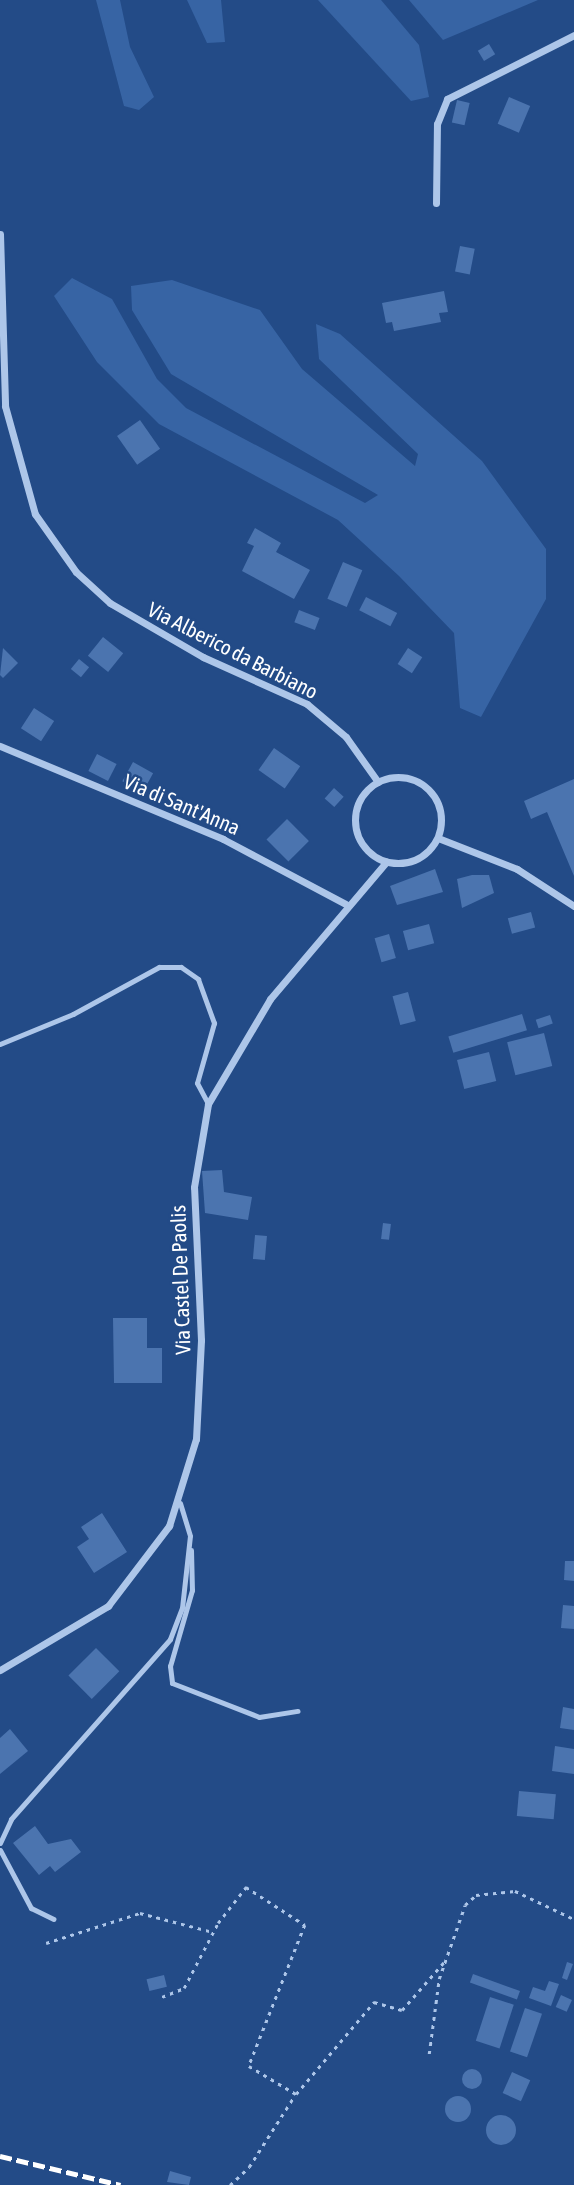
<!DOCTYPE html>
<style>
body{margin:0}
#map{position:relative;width:574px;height:2185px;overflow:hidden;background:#234b87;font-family:"Asap Condensed",sans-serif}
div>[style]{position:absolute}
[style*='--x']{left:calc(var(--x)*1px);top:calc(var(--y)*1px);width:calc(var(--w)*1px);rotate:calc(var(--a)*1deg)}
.green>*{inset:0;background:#3764a4}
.building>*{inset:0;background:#4b74af;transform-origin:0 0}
.round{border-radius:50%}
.path>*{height:2.5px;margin-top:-1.25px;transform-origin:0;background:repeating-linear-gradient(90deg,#adc6e9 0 3.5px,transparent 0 8.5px)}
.lane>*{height:5px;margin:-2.5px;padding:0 2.5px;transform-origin:2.5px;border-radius:2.5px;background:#adc6e9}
.street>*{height:7px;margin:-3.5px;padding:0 3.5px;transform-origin:3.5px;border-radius:3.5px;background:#adc6e9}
.street>.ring{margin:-3.5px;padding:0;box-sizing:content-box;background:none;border:7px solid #adc6e9;border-radius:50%}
.rail>*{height:4.5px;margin-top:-2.25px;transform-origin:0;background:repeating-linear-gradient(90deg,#fff 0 12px,transparent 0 17px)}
span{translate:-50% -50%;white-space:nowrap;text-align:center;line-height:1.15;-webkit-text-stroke:5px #234b87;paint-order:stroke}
.street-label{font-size:21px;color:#fff}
</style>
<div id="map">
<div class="green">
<i style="clip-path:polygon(96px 0,120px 0,130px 47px,154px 97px,139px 110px,124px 106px)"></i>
<i style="clip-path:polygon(187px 0,221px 0,225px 42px,207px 43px)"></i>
<i style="clip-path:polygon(318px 0,381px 0,419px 45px,429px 97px,411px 101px)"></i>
<i style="clip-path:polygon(409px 0,538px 0,443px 40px)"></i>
<i style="clip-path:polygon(72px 278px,112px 299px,157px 379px,186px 408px,365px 503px,378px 495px,171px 374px,132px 310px,131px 286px,172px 280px,260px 310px,302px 369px,415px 466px,418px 454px,319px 359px,316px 324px,340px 334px,482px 461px,546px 549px,546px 599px,481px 717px,460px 708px,454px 633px,399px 576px,338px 520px,159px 424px,97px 362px,54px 296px)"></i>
</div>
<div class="building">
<i style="left:489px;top:44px;width:12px;height:13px;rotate:59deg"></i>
<i style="left:509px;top:97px;width:23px;height:29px;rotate:23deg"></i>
<i style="left:457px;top:100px;width:13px;height:23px;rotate:13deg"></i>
<i style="left:460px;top:246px;width:15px;height:26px;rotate:11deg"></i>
<i style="clip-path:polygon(444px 291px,448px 312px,439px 313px,441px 322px,394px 331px,392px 322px,386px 323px,382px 303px)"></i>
<i style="left:140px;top:420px;width:35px;height:28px;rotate:55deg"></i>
<i style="clip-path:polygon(255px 528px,281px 543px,276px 552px,310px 570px,294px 599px,242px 571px,254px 546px,247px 543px)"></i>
<i style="left:343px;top:562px;width:21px;height:40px;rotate:23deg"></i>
<i style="left:366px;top:597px;width:35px;height:15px;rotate:27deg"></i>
<i style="left:299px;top:610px;width:22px;height:13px;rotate:21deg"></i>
<i style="left:103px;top:637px;width:26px;height:24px;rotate:39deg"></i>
<i style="clip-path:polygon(3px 648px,18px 663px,3px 678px,0 675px)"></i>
<i style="left:408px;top:648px;width:17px;height:19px;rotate:33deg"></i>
<i style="left:79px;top:659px;width:13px;height:13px;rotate:39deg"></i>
<i style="left:34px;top:708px;width:24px;height:24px;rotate:33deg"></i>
<i style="left:274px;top:748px;width:32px;height:27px;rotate:35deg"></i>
<i style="left:97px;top:754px;width:22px;height:19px;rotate:27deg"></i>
<i style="left:133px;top:762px;width:23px;height:22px;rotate:29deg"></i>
<i style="clip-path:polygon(574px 779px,574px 876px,547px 812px,531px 819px,524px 801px)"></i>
<i style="left:334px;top:788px;width:13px;height:14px;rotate:42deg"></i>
<i style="left:287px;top:819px;width:31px;height:29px;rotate:45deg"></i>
<i style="clip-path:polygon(435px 869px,443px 892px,397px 905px,390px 886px)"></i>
<i style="clip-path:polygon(472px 875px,489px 875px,494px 893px,462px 908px,457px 879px)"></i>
<i style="left:531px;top:912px;width:16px;height:24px;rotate:75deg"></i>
<i style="left:429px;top:924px;width:20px;height:27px;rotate:75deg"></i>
<i style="left:389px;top:934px;width:25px;height:15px;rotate:74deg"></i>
<i style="left:408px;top:992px;width:30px;height:16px;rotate:75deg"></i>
<i style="left:522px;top:1014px;width:17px;height:77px;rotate:73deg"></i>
<i style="left:550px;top:1015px;width:9px;height:15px;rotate:72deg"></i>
<i style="left:544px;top:1033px;width:34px;height:38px;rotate:76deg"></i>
<i style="left:489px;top:1052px;width:30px;height:33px;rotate:76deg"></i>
<i style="clip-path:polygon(222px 1170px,224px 1192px,252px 1197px,248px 1220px,205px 1213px,202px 1171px)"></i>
<i style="left:383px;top:1223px;width:8px;height:16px;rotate:7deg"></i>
<i style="left:255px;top:1235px;width:12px;height:24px;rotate:5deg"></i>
<i style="clip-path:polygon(113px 1318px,147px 1318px,147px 1348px,162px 1348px,162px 1383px,114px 1383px)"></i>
<i style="clip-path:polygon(102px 1513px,127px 1552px,94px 1573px,77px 1547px,89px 1539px,81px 1527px)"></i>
<i style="clip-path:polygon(565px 1561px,574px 1561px,574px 1581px,564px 1580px)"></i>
<i style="clip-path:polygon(563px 1605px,574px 1606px,574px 1629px,561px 1628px)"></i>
<i style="left:96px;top:1648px;width:33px;height:39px;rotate:45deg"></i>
<i style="clip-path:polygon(563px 1707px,574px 1709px,574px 1730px,560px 1728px)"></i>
<i style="clip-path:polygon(10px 1729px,28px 1751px,0 1774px,0 1738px)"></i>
<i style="clip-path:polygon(555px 1746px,574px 1749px,574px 1774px,552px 1771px)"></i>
<i style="left:519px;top:1791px;width:37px;height:25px;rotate:5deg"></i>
<i style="clip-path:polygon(35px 1826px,48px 1844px,71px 1839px,81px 1852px,55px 1872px,50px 1866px,39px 1875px,13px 1843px)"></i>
<i style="clip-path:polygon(567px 1962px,573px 1964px,567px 1980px,562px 1978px)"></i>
<i style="left:473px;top:1974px;width:50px;height:9px;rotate:20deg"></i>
<i style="left:164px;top:1975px;width:12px;height:18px;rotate:76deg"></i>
<i style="clip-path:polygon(549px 1981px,559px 1984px,551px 2006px,529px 1998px,533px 1987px,545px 1991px)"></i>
<i style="left:561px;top:1995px;width:12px;height:13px;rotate:24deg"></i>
<i style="left:490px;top:1997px;width:25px;height:46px;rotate:18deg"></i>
<i style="left:525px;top:2008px;width:18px;height:46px;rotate:19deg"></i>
<i class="round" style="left:462px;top:2069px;width:20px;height:20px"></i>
<i style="left:512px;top:2072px;width:20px;height:23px;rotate:24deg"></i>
<i class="round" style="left:445px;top:2096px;width:26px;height:26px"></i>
<i class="round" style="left:486px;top:2115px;width:30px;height:30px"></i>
<i style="clip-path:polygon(170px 2171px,191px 2177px,189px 2185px,167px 2182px)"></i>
</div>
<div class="path">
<i style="--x:46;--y:1943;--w:99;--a:-17.7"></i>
<i style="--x:140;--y:1913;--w:75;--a:14.6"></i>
<i style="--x:162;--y:1997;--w:24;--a:-22"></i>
<i style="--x:184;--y:1988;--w:73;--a:-62.4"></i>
<i style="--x:218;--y:1923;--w:46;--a:-52.1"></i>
<i style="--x:246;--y:1887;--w:70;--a:32.8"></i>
<i style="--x:305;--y:1925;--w:152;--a:111.7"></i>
<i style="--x:249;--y:2066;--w:55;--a:30.8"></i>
<i style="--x:296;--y:2094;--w:121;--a:-49.7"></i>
<i style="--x:374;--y:2002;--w:29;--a:16"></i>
<i style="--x:402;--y:2010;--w:67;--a:-48.7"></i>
<i style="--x:429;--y:2054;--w:76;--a:-82.4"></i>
<i style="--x:439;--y:1979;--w:78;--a:-70.6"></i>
<i style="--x:465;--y:1905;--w:15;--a:-42"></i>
<i style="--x:476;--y:1895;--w:39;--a:-6"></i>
<i style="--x:515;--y:1891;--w:65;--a:25.4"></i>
<i style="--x:230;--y:2185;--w:26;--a:-43"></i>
<i style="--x:249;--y:2167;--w:85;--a:-57.4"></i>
</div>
<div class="lane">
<i style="--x:0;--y:1044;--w:79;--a:-22.3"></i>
<i style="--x:73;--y:1014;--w:98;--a:-28.7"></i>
<i style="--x:159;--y:967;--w:22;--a:0"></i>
<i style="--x:181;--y:967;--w:21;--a:35"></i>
<i style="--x:198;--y:979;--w:47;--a:70"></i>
<i style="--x:214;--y:1023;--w:62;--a:105.8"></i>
<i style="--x:197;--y:1083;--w:24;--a:62"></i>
<i style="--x:180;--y:1503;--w:34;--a:73"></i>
<i style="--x:191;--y:1550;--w:40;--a:88.6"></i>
<i style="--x:192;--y:1590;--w:79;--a:106.1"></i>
<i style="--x:170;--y:1666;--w:17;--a:83"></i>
<i style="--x:172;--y:1683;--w:93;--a:21.3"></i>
<i style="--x:259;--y:1717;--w:39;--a:-9"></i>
<i style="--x:0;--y:1843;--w:26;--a:-65"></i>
<i style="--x:11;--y:1819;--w:240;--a:-48.5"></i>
<i style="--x:170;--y:1639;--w:33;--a:-69"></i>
<i style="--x:182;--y:1608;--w:72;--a:-83.7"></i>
<i style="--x:0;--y:1850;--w:66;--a:61.9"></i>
<i style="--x:31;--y:1908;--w:25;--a:26"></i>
</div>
<div class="street">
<i style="--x:436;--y:203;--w:79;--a:-89.3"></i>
<i style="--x:437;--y:124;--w:27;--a:-68"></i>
<i style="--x:447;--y:99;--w:142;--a:-26.7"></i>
<i style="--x:0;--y:234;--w:172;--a:88.3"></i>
<i style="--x:5;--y:406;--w:112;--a:74.5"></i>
<i style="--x:35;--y:514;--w:71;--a:54.7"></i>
<i style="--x:76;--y:572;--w:46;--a:42.4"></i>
<i style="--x:110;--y:603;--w:108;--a:30.1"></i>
<i style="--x:203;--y:657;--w:114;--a:24.3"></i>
<i style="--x:307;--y:704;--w:51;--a:40.2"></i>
<i style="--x:346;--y:737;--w:55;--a:54.6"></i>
<i style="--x:0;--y:746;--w:242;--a:22.6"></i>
<i style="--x:223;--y:839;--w:139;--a:27.9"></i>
<i class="ring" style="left:355px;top:777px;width:79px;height:79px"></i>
<i style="--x:438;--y:838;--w:85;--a:21.4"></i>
<i style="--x:517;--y:869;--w:68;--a:33"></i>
<i style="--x:0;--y:1670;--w:126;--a:-30.7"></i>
<i style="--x:108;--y:1606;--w:101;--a:-52.7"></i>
<i style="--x:169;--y:1526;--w:91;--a:-72.8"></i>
<i style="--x:196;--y:1439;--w:99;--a:-87.1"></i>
<i style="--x:201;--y:1340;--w:153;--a:-92.6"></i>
<i style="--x:194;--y:1187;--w:84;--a:-80.4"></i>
<i style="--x:208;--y:1104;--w:122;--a:-59.4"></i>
<i style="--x:270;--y:999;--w:180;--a:-49.7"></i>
</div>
<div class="rail">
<i style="--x:0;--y:2156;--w:124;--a:13.5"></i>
</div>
<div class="street-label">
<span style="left:233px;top:650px;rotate:27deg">Via Alberico da Barbiano</span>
<span style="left:182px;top:804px;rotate:23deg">Via di Sant'Anna</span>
<span style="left:180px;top:1280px;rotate:-92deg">Via Castel De Paolis</span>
</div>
</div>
